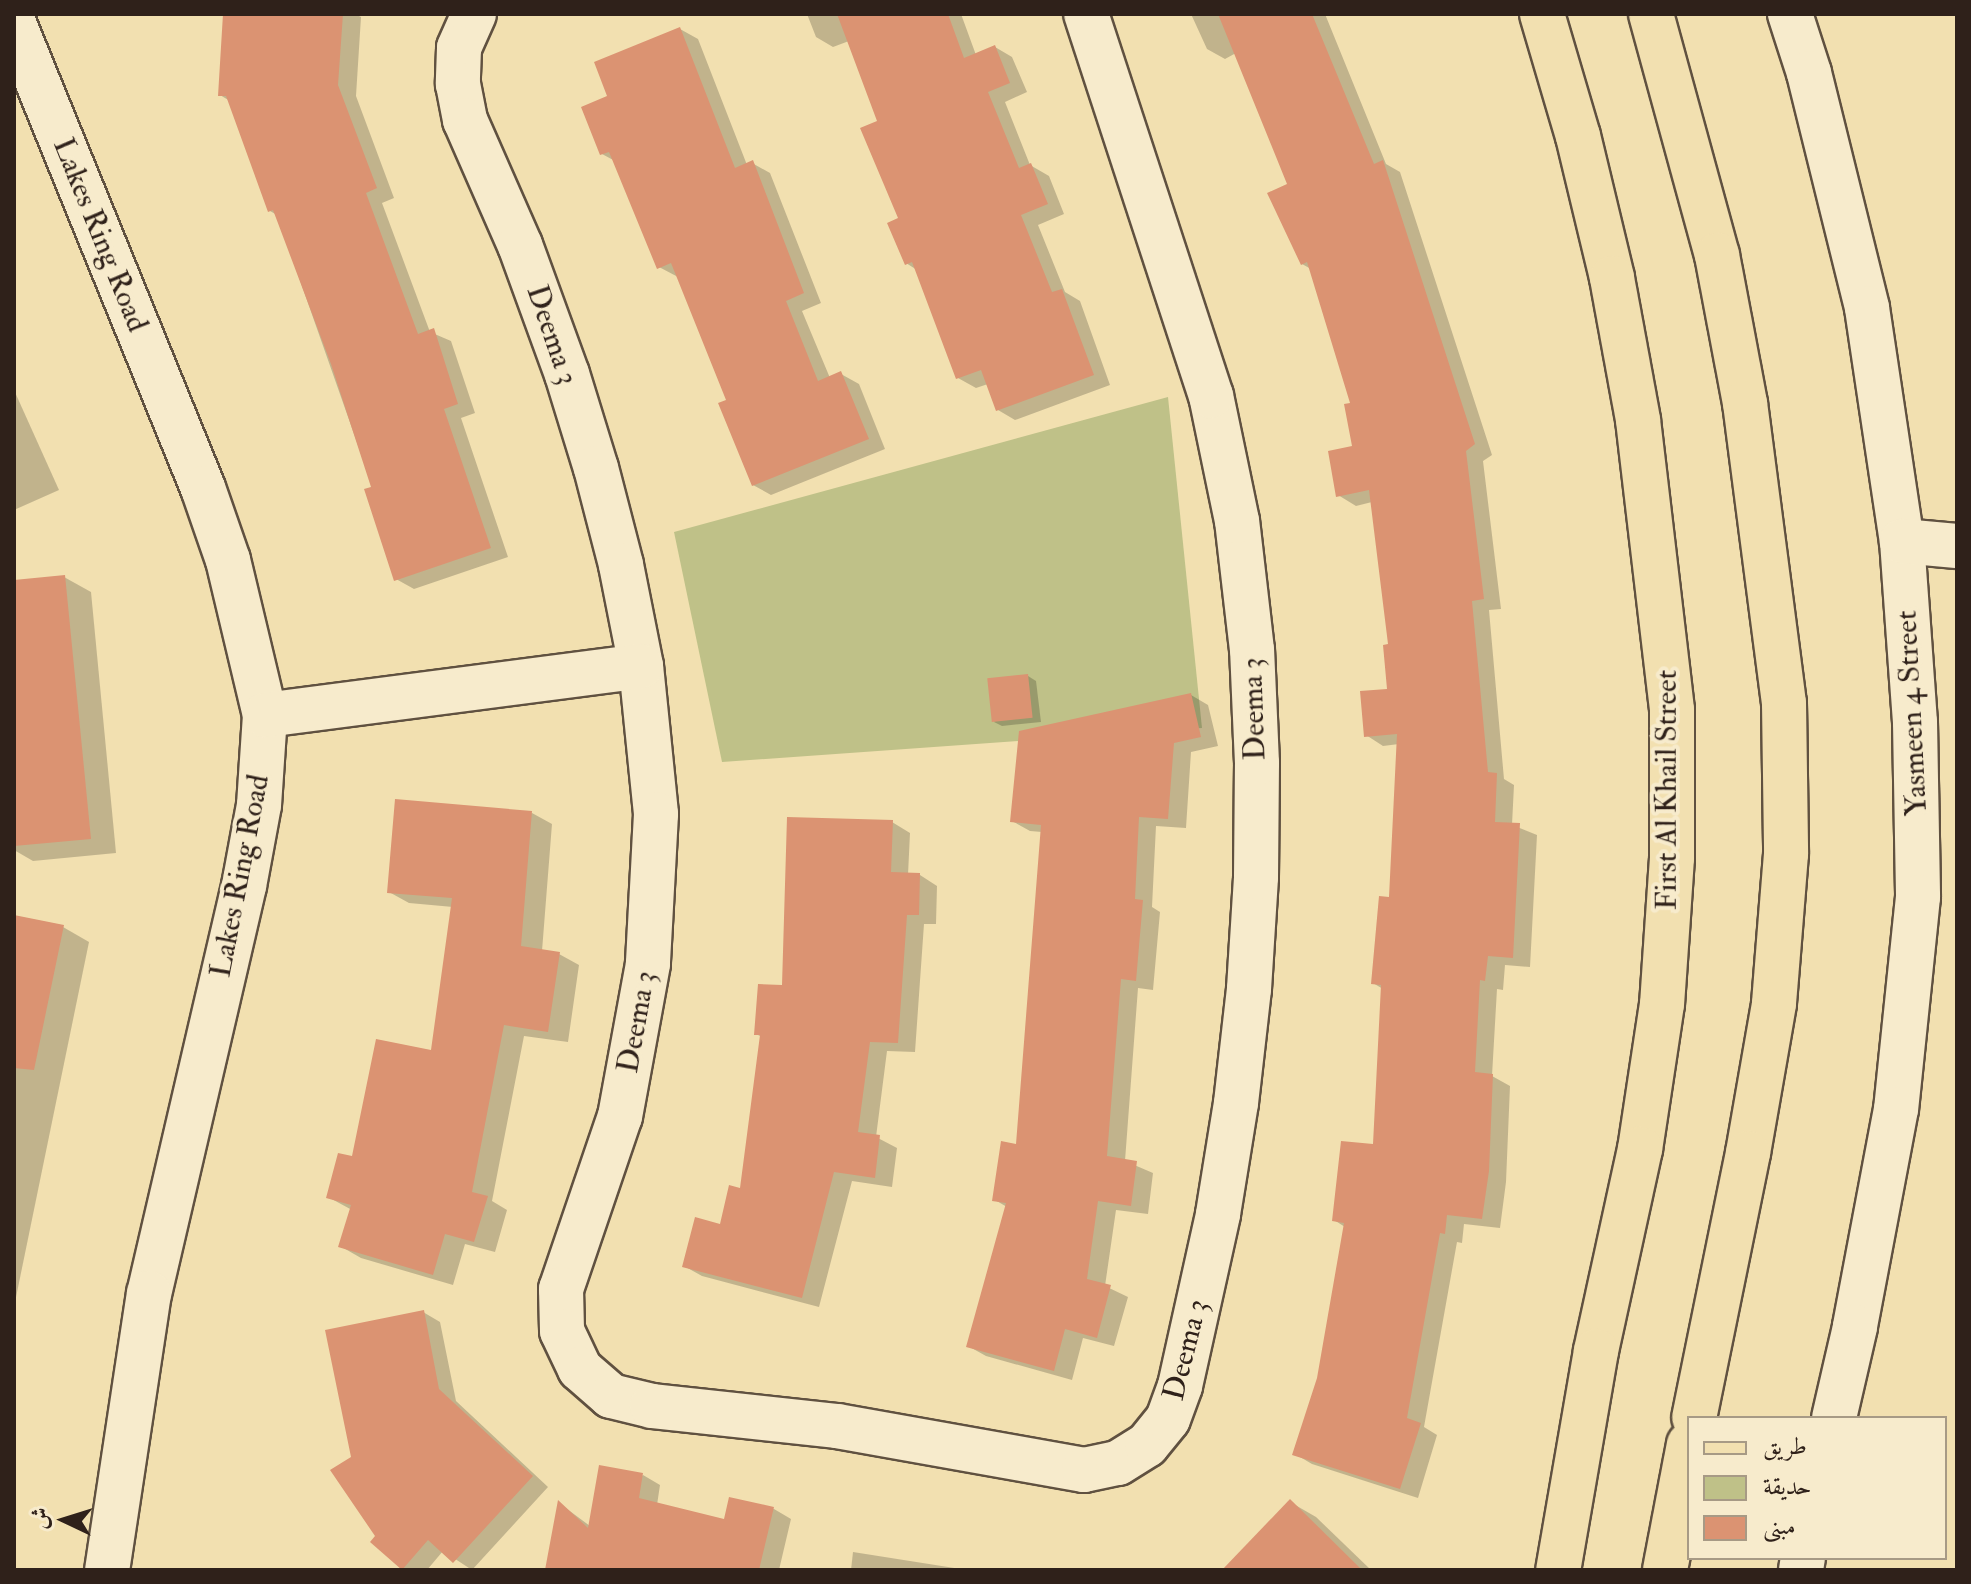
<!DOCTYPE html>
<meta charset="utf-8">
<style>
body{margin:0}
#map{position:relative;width:1971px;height:1584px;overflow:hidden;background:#f2e0b0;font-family:"IM FELL Double Pica",Amiri,serif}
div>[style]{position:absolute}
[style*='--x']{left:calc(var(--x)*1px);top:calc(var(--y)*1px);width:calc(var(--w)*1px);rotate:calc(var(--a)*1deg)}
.green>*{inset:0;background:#bfc188}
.shadow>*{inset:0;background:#0003}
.building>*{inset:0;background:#db9372;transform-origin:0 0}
.roads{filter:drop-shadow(2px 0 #605140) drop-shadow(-2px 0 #605140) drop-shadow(0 2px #605140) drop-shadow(0 -2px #605140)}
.minor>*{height:44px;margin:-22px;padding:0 22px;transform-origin:22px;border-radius:22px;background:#f7ebcc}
.major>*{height:44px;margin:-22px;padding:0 22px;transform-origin:22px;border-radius:22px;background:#f2e0b0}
span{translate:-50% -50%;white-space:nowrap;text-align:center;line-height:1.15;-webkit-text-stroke:8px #f7ebcc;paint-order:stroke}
.street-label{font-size:30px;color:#2f211a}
.frame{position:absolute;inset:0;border:16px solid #2f211a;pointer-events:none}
.legend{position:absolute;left:1687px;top:1416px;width:260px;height:144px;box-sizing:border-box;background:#f7ebcc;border:2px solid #a79a85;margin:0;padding:10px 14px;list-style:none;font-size:24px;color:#2f211a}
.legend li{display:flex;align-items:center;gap:16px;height:40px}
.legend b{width:40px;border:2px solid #a79a85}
.north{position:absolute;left:24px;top:1480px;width:80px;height:80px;-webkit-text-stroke:6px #f7ebcc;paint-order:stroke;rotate:274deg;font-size:22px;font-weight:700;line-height:32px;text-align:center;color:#2f211a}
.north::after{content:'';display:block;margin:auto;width:28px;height:36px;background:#2f211a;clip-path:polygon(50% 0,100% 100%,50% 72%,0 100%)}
</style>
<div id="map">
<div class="green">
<i style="clip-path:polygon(1168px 397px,1202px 728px,722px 762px,674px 532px)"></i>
</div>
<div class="shadow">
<i style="clip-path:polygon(225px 14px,355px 14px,361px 17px,356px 96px,394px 198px,382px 203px,430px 332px,451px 341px,475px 413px,461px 418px,508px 557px,414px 589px,396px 579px,373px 488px,277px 215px,270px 211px,230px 101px,220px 95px)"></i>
<i style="clip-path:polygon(807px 14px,961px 14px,976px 55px,995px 47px,1012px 57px,1027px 92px,1005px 102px,1030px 165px,1049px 176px,1064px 214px,1038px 225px,1065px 292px,1080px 301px,1110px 385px,1015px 420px,998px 410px,988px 384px,976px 388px,958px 378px,917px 270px,906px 263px,901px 219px,879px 122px,849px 41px,833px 47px,816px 37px)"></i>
<i style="clip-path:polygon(1191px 14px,1325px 14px,1386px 164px,1400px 172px,1492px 455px,1483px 461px,1501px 609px,1489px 610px,1504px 779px,1514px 785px,1512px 825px,1537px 835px,1530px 967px,1505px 965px,1503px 990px,1497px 989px,1492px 1076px,1510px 1086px,1506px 1182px,1500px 1228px,1464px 1224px,1462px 1243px,1457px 1242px,1424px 1427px,1437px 1435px,1418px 1498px,1312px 1464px,1295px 1454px,1319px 1378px,1345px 1227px,1334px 1220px,1375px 1147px,1383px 989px,1373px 983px,1391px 899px,1399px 744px,1383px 746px,1366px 735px,1389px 691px,1390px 646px,1372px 502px,1356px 506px,1338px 495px,1354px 447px,1353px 404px,1311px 269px,1302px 264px,1289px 185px,1236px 53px,1225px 59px,1207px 49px)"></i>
<i style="clip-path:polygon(680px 29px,698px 39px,747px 165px,752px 163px,770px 173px,821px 303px,802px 311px,830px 378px,841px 374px,859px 384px,885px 449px,771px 495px,753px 485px,728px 401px,678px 277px,659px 267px,615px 161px,602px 154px,610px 98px)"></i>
<i style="clip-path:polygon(14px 390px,59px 490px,14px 510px)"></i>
<i style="clip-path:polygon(64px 577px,91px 592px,116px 853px,33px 861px,14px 850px,14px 582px)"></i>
<i style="clip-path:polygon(1028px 676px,1036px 681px,1041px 722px,1002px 726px,994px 722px)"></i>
<i style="clip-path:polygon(1191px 695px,1208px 705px,1218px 746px,1191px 752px,1186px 828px,1156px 826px,1152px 907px,1160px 912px,1153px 990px,1138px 988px,1125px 1161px,1153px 1173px,1148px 1214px,1116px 1210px,1105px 1286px,1128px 1297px,1114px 1346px,1083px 1338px,1072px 1380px,986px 1356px,968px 1346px,1007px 1207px,995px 1200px,1017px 1146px,1042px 832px,1030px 831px,1012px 821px)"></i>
<i style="clip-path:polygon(532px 813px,552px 824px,542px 951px,559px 954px,579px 965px,568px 1042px,524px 1036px,492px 1201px,507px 1210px,495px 1252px,465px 1244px,453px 1285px,361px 1258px,340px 1246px,352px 1210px,328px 1197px,432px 1052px,453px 907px,409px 903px,389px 892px)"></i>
<i style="clip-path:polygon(892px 822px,910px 833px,908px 875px,920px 875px,937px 886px,936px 924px,924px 924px,915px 1052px,887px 1051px,876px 1137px,897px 1148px,892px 1187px,852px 1181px,819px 1307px,702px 1276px,684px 1266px,721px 1226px,741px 1190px,762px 1037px,756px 1034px)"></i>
<i style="clip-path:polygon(14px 917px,63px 927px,89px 942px,14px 1307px)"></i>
<i style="clip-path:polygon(423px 1312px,440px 1322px,456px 1401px,548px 1487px,472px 1570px,443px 1551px,427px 1570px,403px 1569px,378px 1537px,353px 1458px)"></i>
<i style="clip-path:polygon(643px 1475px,660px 1485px,657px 1505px,725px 1521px,730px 1499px,774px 1509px,791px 1519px,779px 1570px,547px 1570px,559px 1503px,590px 1526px)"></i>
<i style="clip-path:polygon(1290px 1502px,1316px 1517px,1371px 1570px,1232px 1570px)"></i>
<i style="clip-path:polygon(853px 1552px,967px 1570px,851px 1570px)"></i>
</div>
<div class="building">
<i style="clip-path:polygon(223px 14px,343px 14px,338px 85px,377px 188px,366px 193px,418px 334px,434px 328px,458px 404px,444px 409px,491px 548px,394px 581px,364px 489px,371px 487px,331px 364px,273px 210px,268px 212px,226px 96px,218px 96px)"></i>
<i style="clip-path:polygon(837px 14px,948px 14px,964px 58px,995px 45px,1010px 83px,988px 92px,1019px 168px,1031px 163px,1048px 204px,1021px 215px,1052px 292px,1062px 289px,1094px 375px,996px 411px,981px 370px,956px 379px,912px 262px,905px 265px,887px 223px,898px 218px,860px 128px,877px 121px)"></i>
<i style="clip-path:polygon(1218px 14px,1312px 14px,1374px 164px,1383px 160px,1475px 444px,1466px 451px,1484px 599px,1472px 601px,1488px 772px,1497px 773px,1495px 822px,1520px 823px,1513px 958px,1488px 956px,1485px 981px,1480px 980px,1475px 1072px,1493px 1074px,1489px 1171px,1482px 1219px,1447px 1215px,1445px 1234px,1440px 1233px,1407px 1418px,1421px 1423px,1400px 1489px,1292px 1455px,1317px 1378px,1344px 1223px,1332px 1221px,1341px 1141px,1373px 1144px,1381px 985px,1371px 984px,1379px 896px,1389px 897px,1397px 734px,1364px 737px,1360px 691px,1387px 689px,1383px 645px,1388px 644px,1369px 490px,1336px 497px,1328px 451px,1352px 446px,1344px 404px,1350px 403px,1307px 262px,1301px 265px,1267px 193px,1287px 184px)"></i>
<i style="clip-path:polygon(680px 27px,735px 168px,753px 160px,804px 293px,786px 301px,818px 381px,841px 371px,869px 439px,752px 486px,718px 403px,726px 400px,671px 263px,657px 269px,609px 152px,600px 155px,581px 107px,607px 96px,594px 62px)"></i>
<i style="clip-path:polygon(65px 575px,91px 839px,14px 846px,14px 580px)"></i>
<i style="left:1028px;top:674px;width:44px;height:41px;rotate:84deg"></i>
<i style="clip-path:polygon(1191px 693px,1201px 737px,1174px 743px,1168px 819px,1139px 817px,1135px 899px,1143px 900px,1136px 981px,1121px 979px,1107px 1156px,1137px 1161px,1131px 1206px,1098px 1201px,1087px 1279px,1111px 1285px,1097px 1338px,1065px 1329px,1054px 1371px,966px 1347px,1006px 1203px,992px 1201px,1001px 1141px,1016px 1144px,1041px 825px,1010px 822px,1019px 731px)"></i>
<i style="clip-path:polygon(395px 799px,532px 811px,521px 946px,560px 952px,548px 1032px,504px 1025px,472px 1192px,488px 1196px,474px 1242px,445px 1234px,433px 1275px,338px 1247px,351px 1205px,326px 1198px,338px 1153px,352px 1156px,376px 1039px,431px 1050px,452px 898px,387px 893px)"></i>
<i style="clip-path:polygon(787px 817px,893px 820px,891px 872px,920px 873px,919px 915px,907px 915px,898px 1043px,870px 1042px,858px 1132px,880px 1135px,875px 1178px,834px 1172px,802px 1298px,682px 1267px,695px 1217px,720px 1224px,729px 1185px,740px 1188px,760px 1035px,754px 1035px,758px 984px,782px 985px)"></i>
<i style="clip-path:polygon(14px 915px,64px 925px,34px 1070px,14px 1068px)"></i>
<i style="clip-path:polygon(424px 1310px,439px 1389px,533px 1476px,453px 1563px,428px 1540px,402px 1570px,370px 1542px,375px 1536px,330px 1470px,351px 1457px,325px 1330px)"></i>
<i style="clip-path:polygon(599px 1465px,643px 1473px,639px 1498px,724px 1519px,729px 1497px,774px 1507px,759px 1570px,545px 1570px,558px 1500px,588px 1528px)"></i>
<i style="clip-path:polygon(1290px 1499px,1362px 1570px,1222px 1570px)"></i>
</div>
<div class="roads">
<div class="minor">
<i style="--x:474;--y:14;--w:37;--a:114"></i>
<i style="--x:459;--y:48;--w:36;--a:92"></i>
<i style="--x:458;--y:84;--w:37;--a:79"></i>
<i style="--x:465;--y:120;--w:137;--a:66.3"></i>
<i style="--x:520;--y:245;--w:137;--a:70"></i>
<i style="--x:567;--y:374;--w:98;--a:72.9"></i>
<i style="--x:596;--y:468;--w:100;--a:75.5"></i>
<i style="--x:621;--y:565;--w:103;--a:78.8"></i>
<i style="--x:641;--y:666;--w:149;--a:84.2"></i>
<i style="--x:656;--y:814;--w:150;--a:93.1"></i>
<i style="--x:648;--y:964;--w:155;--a:100.4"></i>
<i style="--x:620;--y:1116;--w:183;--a:108.8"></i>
<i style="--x:561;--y:1289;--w:42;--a:88.6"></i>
<i style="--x:562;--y:1331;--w:42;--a:64.7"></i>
<i style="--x:580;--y:1369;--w:41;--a:41.1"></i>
<i style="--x:611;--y:1396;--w:42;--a:13.7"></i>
<i style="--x:652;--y:1406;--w:186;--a:6.2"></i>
<i style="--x:837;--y:1426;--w:251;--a:10.1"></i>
<i style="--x:1084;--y:1470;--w:35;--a:-12"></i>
<i style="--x:1118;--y:1463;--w:34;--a:-32"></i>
<i style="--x:1147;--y:1445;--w:33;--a:-51"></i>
<i style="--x:1168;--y:1419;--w:35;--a:-70"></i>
<i style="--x:1180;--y:1386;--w:176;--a:-77.5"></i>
<i style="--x:1218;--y:1214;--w:112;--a:-80.8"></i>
<i style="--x:1236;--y:1103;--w:115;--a:-83.5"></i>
<i style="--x:1249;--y:989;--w:112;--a:-86.4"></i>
<i style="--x:1256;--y:877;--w:114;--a:-89.5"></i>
<i style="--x:1257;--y:763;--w:113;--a:-92.5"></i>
<i style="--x:1252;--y:650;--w:130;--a:-96.6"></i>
<i style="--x:1237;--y:521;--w:128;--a:-101.7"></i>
<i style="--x:1211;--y:396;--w:402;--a:-108.1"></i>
<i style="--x:1790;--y:14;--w:62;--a:72.1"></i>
<i style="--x:1809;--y:73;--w:242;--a:76.1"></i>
<i style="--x:1867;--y:308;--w:236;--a:81.5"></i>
<i style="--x:1902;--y:541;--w:181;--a:85.9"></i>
<i style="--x:1915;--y:722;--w:175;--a:89"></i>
<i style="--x:1918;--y:897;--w:213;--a:95.9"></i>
<i style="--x:1896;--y:1109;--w:222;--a:100.7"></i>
<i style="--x:1855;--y:1327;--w:93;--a:103"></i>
<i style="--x:14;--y:24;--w:501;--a:67.84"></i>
<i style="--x:203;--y:488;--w:76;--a:70.9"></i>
<i style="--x:228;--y:560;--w:159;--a:76.6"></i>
<i style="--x:265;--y:715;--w:90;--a:93.8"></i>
<i style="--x:259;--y:805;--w:82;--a:100.5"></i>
<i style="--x:244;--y:886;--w:418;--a:103.1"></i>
<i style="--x:149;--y:1293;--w:280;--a:98.6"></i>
<i style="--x:1902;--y:541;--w:55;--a:5.2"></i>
<i style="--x:265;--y:715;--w:379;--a:-7.4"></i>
<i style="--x:1801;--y:1570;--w:12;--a:-81"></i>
</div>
<div class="major">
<i style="--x:1542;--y:14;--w:127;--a:73.6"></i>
<i style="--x:1578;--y:136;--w:146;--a:76.5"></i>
<i style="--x:1612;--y:278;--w:144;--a:79.6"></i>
<i style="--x:1638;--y:420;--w:292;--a:83.3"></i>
<i style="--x:1672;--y:710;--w:148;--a:90"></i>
<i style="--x:1672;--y:858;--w:146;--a:93.9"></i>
<i style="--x:1662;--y:1004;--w:147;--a:98.6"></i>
<i style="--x:1640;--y:1149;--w:207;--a:102.3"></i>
<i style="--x:1596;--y:1351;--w:222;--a:99.8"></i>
<i style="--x:1651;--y:14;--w:250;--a:74.7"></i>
<i style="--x:1717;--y:255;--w:151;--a:79.3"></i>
<i style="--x:1745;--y:403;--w:303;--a:82.6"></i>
<i style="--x:1784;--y:703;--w:151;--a:89.2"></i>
<i style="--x:1786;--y:854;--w:150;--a:94.6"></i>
<i style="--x:1774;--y:1004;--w:151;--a:99.9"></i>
<i style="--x:1748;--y:1153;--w:270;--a:101.5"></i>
<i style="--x:1665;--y:1570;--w:128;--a:-79.2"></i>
</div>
</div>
<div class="street-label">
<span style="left:100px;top:235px;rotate:68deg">Lakes Ring Road</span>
<span style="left:552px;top:335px;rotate:71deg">Deema 3</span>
<span style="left:1254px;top:709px;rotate:-92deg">Deema 3</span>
<span style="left:1912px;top:713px;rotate:-93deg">Yasmeen 4 Street</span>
<span style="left:1667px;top:790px;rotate:-90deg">First Al Khail Street</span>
<span style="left:240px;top:876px;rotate:-79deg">Lakes Ring Road</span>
<span style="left:637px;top:1022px;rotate:-80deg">Deema 3</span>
<span style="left:1186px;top:1350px;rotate:-76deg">Deema 3</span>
</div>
<div class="frame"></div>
<ul class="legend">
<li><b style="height:10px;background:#f2e0b0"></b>طريق</li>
<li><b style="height:22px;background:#bfc188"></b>حديقة</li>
<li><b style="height:22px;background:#db9372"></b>مبنى</li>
</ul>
<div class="north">ش</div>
</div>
